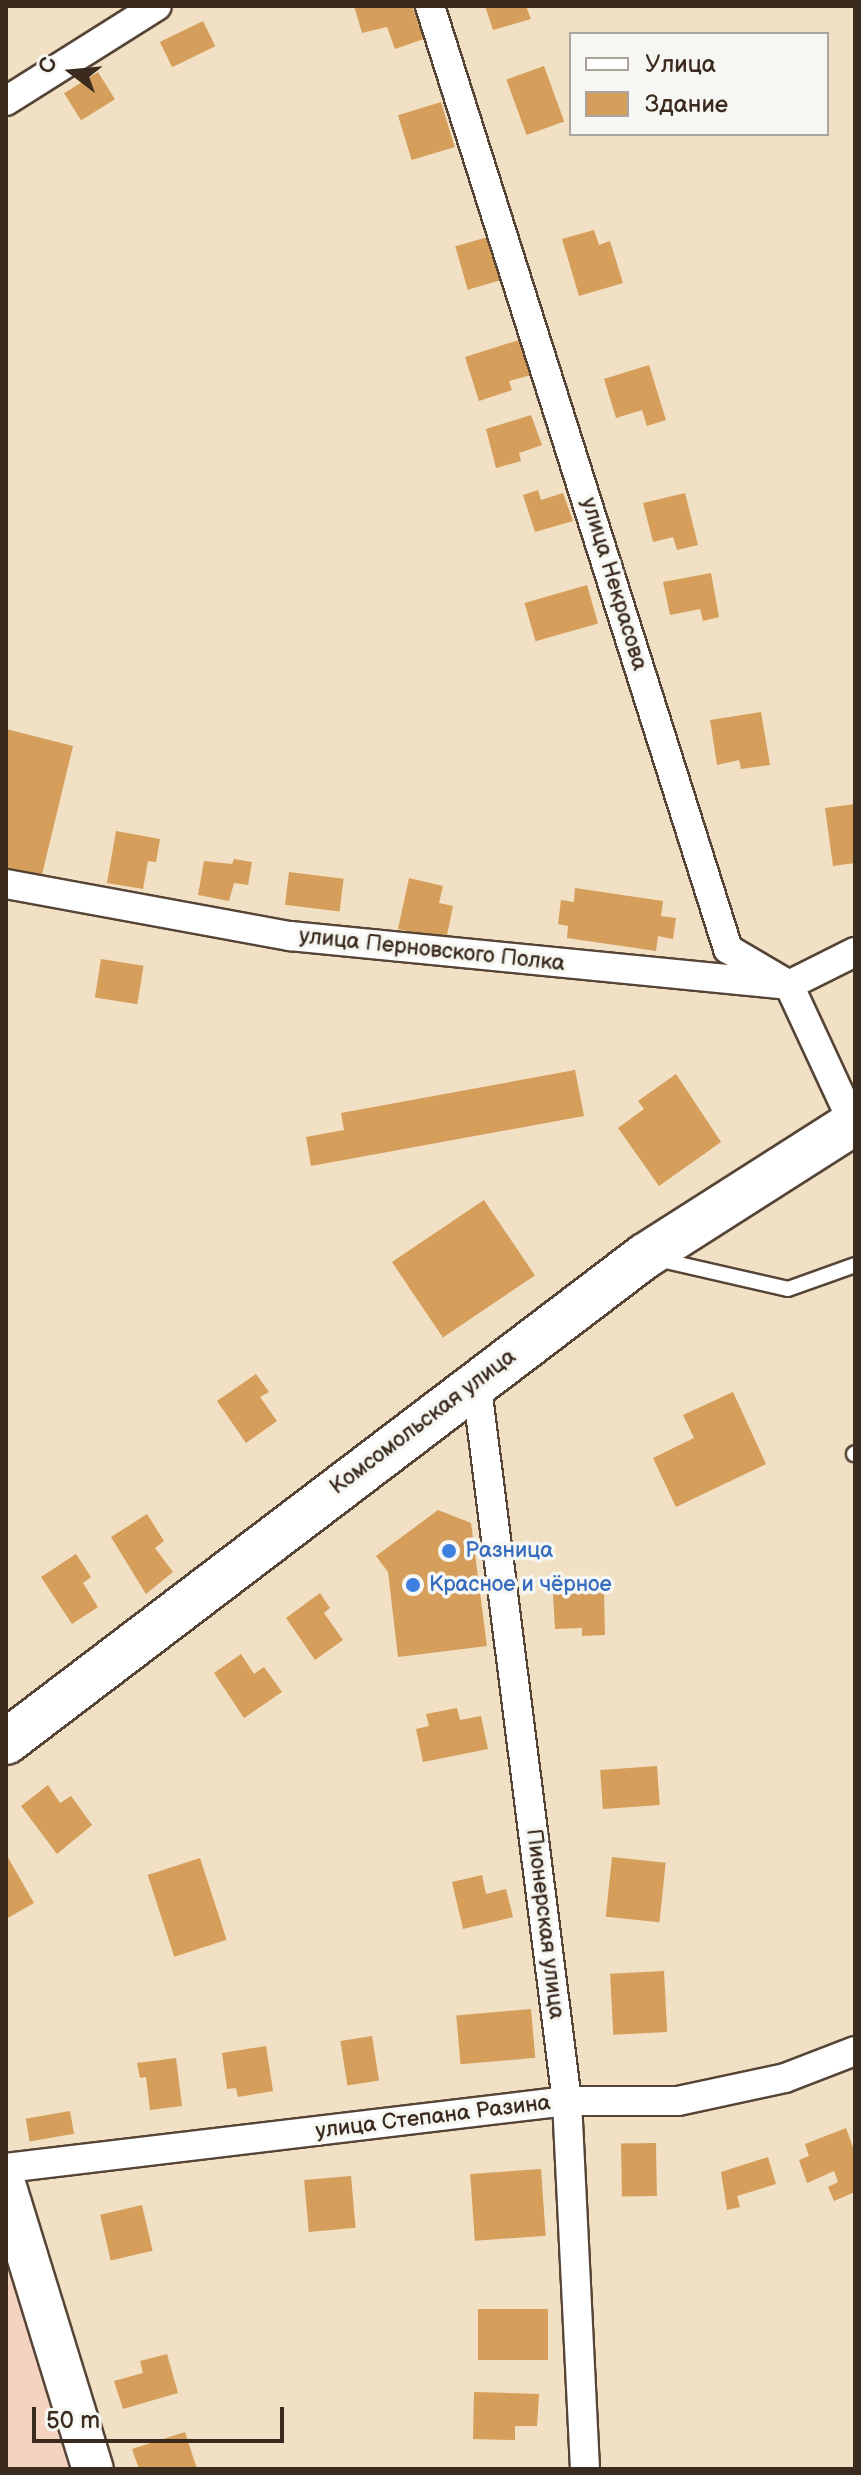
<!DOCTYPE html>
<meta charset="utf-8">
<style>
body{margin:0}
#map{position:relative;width:861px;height:2475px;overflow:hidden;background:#f1e0c3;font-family:"Balsamiq Sans",sans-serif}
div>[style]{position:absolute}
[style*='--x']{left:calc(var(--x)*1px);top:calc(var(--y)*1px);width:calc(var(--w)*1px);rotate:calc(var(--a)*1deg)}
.built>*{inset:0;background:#f4d3c0}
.building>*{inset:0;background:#d59e5b;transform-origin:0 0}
.roads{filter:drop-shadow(2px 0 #564537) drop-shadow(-2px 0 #564537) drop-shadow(0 2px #564537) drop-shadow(0 -2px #564537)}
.lane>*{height:14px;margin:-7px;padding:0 7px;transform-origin:7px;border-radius:7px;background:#fff}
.street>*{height:28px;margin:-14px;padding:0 14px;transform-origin:14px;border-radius:14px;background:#fff}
.secondary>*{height:40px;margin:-20px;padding:0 20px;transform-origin:20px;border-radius:20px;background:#fff}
.primary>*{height:44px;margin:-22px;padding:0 22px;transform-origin:22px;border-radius:22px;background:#fff}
.dots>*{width:22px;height:22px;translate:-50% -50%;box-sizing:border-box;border:4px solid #f6f6f2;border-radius:50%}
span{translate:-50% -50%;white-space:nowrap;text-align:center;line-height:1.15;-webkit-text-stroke:7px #f6f6f2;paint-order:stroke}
.street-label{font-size:22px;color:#3b2a1e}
.shop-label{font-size:22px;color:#366cbe}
.left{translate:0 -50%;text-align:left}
.frame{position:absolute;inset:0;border:8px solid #3b2a1e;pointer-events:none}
.legend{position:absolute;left:569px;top:32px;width:260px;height:104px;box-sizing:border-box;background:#f6f6f2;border:2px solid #aba49d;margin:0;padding:10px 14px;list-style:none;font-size:24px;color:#3b2a1e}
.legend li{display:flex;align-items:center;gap:16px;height:40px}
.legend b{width:40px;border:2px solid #aba49d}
.north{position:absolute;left:32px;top:32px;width:80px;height:80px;-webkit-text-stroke:6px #f6f6f2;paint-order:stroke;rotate:286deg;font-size:22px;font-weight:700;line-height:32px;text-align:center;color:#3b2a1e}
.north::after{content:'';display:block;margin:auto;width:28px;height:36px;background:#3b2a1e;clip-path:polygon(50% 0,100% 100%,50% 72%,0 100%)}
.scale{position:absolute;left:32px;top:2407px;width:252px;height:36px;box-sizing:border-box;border:4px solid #3b2a1e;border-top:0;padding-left:10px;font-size:24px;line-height:28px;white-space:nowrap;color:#3b2a1e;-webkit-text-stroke:6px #f6f6f2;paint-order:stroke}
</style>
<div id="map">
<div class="built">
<i style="clip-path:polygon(6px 2234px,77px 2469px,6px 2469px)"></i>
</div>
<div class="building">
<i style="clip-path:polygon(354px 6px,412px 6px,424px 39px,395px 49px,387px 27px,362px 33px)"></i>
<i style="clip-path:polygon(485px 6px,526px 6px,531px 19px,493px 30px)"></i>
<i style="left:203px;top:21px;width:28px;height:48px;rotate:64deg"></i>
<i style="left:544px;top:66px;width:59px;height:40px;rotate:70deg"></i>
<i style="left:98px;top:72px;width:32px;height:40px;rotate:58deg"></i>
<i style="left:441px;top:102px;width:47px;height:45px;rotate:73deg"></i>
<i style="clip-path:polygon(594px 230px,599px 245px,610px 241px,623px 283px,579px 296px,562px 239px)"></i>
<i style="left:488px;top:237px;width:45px;height:34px;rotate:74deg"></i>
<i style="clip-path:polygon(519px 340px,531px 375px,509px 381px,512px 390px,479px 401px,465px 357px)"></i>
<i style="clip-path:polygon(649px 365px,666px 420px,647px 426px,642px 410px,616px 418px,604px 379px)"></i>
<i style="clip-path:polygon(531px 415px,542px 445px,519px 453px,521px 461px,496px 468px,486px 429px)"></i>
<i style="clip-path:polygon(538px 490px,541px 500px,563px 493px,573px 521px,535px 532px,523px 495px)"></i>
<i style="clip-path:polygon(685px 493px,698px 545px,677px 550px,673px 537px,653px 542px,643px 503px)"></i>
<i style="clip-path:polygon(711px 573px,719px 617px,703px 621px,700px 609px,670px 615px,663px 582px)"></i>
<i style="left:587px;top:585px;width:40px;height:65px;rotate:74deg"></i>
<i style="clip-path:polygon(761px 712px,770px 765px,741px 769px,739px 760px,717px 765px,710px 720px)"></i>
<i style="clip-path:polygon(6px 729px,73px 746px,40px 883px,6px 874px)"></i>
<i style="clip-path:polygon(855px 804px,855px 863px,833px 866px,825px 808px)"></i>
<i style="clip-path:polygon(116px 831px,160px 839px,156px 862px,148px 861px,143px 889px,107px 883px)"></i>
<i style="clip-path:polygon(234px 859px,252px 862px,248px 885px,234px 883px,229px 901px,198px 895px,204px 861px,232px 864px)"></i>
<i style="left:289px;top:872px;width:55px;height:33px;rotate:7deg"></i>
<i style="clip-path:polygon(409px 878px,443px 886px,439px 903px,453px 906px,446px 940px,398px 929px)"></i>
<i style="clip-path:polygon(575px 888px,663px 901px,661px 916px,676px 918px,673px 939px,658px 936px,656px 951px,567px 938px,568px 926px,558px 924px,561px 900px,574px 902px)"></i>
<i style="left:101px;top:959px;width:43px;height:39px;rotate:9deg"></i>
<i style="clip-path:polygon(575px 1070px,584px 1116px,311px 1166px,306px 1137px,344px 1130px,341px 1113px)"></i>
<i style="clip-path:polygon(676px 1074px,721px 1142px,659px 1186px,618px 1128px,644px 1109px,638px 1101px)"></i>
<i style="left:484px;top:1200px;width:91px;height:111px;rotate:56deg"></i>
<i style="clip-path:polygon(256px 1374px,269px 1392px,260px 1397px,277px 1421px,246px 1443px,217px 1401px)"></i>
<i style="clip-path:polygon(733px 1392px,766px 1464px,676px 1507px,653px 1458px,694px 1438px,683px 1415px)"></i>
<i style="clip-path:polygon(438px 1510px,471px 1523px,487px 1646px,398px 1657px,388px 1572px,376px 1556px)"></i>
<i style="clip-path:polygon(147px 1514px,164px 1541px,155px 1548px,173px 1572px,146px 1594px,111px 1537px)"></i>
<i style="clip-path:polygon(76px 1554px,91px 1577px,83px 1583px,98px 1607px,72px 1624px,41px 1577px)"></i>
<i style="clip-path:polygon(604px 1592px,605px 1635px,582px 1636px,582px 1628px,555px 1629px,553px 1594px)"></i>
<i style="clip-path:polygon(320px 1593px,330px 1608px,324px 1613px,343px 1640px,315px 1660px,286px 1618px)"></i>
<i style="clip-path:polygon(241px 1654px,254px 1674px,264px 1667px,282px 1692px,244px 1718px,214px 1673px)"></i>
<i style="clip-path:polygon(457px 1708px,460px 1720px,481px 1716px,488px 1749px,423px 1762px,416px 1729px,429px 1726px,426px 1714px)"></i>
<i style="left:657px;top:1766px;width:39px;height:57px;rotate:86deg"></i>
<i style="clip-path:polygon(48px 1785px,60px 1803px,71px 1796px,92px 1825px,57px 1854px,21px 1806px)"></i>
<i style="clip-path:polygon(6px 1854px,34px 1903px,6px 1919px)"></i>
<i style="left:612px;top:1857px;width:54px;height:60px;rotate:6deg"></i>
<i style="left:200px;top:1858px;width:86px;height:55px;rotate:72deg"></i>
<i style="clip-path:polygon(482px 1875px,486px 1894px,506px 1889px,513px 1917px,463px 1929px,452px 1882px)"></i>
<i style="left:664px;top:1971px;width:61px;height:54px;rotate:87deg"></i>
<i style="left:531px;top:2009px;width:49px;height:75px;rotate:85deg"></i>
<i style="left:372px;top:2036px;width:45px;height:32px;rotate:81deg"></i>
<i style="clip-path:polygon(266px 2046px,273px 2091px,238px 2097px,236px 2088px,227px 2089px,222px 2053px)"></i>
<i style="clip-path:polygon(176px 2058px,182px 2106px,150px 2110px,146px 2077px,140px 2078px,137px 2063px)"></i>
<i style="left:70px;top:2111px;width:23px;height:45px;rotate:80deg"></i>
<i style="clip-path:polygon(846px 2128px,855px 2153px,855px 2192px,834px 2201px,828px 2187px,838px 2182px,834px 2171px,807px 2183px,799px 2160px,809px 2156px,805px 2144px)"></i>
<i style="left:656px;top:2143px;width:53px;height:35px;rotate:89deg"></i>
<i style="clip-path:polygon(768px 2157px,776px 2184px,737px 2196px,740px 2207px,727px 2210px,721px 2172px)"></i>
<i style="left:541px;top:2169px;width:67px;height:71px;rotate:86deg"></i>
<i style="left:351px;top:2176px;width:52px;height:47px;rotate:85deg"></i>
<i style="left:142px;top:2205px;width:47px;height:43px;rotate:77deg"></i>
<i style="left:548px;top:2309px;width:51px;height:70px;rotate:90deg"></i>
<i style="clip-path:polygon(167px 2354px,178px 2393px,123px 2409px,114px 2381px,143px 2373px,140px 2361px)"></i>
<i style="clip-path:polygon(474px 2392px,539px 2394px,537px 2426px,515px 2426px,515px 2440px,473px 2439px)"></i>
<i style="clip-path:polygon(185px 2432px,197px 2469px,139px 2469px,132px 2449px)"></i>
</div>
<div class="roads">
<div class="lane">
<i style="--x:657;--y:1259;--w:134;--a:12.9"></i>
<i style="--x:788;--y:1289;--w:71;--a:-19.7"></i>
<i style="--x:854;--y:1454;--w:1;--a:-45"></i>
</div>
<div class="street">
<i style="--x:430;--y:6;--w:989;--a:72.46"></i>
<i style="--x:728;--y:949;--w:71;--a:30.5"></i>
<i style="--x:789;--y:985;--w:152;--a:65.1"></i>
<i style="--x:6;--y:101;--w:178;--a:-32.2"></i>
<i style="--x:6;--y:884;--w:289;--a:10.4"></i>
<i style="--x:290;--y:936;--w:501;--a:5.61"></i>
<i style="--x:789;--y:985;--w:74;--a:-26.6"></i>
<i style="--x:476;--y:1380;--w:727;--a:82.81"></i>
<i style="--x:567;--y:2101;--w:368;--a:87.2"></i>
<i style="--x:6;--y:2168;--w:565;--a:-6.81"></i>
<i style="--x:567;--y:2101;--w:111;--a:0"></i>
<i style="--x:678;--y:2101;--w:109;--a:-12.1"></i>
<i style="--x:785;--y:2078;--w:75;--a:-21.1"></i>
</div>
<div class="secondary">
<i style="--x:6;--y:2187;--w:295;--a:72.9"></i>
</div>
<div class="primary">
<i style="--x:6;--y:1742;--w:803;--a:-37.26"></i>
<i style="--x:645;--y:1256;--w:249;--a:-32.5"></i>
</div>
</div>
<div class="dots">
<i style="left:449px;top:1551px;background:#3f7fe0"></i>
<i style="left:413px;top:1585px;background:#3f7fe0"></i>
</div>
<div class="street-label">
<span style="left:614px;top:584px;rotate:73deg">улица Некрасова</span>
<span style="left:432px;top:950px;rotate:6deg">улица Перновского Полка</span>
<span style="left:423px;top:1422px;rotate:-37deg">Комсомольская улица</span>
<span style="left:545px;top:1924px;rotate:83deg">Пионерская улица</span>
<span style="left:433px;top:2117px;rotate:-7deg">улица Степана Разина</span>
</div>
<div class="shop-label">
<span class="left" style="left:465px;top:1551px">Разница</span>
<span class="left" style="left:429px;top:1585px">Красное и чёрное</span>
</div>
<div class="frame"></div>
<ul class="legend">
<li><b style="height:10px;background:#fff"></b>Улица</li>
<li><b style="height:22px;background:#d59e5b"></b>Здание</li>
</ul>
<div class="north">С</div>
<div class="scale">50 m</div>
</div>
